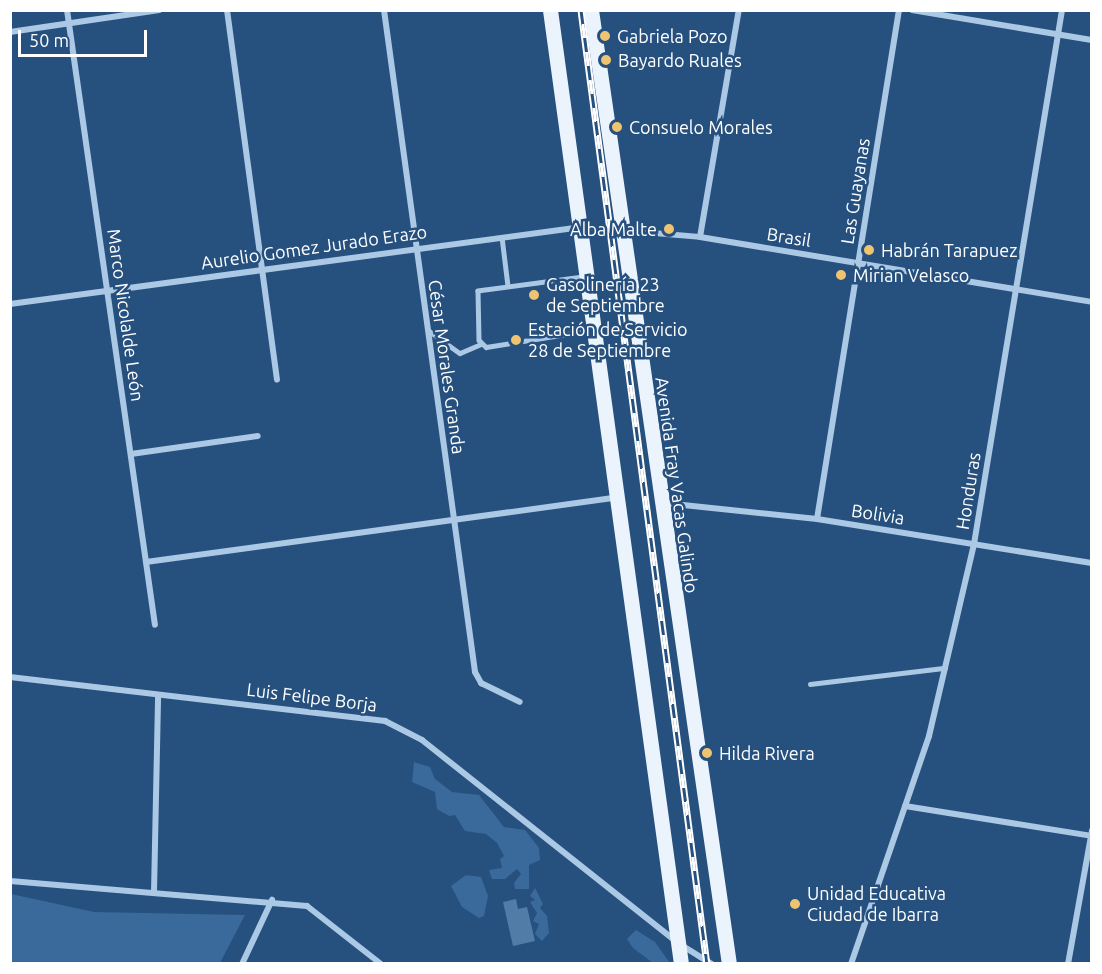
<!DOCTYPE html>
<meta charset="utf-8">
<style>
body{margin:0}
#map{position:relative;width:1102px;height:974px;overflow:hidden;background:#26507e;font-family:Ubuntu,sans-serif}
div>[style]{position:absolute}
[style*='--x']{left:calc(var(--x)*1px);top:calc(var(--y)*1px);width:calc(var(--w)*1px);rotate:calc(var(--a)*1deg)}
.green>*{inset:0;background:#396a9b}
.building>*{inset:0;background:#527ca8}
.lane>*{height:4.5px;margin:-2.25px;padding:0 2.25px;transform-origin:2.25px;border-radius:2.25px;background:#abc8e5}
.street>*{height:6px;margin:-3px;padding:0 3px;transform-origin:3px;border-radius:3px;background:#abc8e5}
.primary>*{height:15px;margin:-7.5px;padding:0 7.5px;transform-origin:7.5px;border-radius:7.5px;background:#ebf3fd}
.rail>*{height:7px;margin-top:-3.5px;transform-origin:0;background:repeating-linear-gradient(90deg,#26507e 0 14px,#fff 0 28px);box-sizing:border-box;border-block:2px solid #fff}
.dots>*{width:16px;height:16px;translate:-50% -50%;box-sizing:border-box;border:3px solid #26507e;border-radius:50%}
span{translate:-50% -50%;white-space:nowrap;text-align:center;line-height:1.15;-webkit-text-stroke:5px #26507e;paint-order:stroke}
.poi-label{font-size:18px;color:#fff}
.left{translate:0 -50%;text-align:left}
.right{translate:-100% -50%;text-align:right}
.street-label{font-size:18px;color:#fff}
.frame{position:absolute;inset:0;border:12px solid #fff;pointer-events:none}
.scale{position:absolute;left:18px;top:30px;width:129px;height:27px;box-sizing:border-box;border:3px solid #fff;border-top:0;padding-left:8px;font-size:18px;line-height:21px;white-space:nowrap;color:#fff;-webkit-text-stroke:4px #26507e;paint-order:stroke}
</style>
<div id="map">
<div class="green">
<i style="clip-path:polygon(414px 762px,430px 767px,435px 779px,452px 792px,479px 795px,504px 827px,525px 830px,539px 848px,540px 860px,529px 865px,529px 889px,515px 889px,514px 883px,521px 874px,517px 869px,505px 879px,492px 879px,489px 870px,502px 868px,500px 859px,504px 856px,497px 843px,486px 834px,465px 831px,455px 815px,449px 816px,437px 809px,435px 792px,412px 782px)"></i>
<i style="clip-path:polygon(466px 875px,481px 877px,488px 896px,484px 916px,479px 918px,462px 907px,451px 886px)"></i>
<i style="clip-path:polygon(535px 888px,543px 904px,540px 908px,547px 916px,549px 933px,542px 941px,535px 934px,539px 924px,533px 921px,537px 913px,530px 902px,535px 900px,530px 896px)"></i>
<i style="clip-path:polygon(11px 894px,94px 912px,245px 915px,220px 963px,11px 963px)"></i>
<i style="clip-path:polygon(636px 930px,655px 942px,670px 963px,653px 963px,633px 948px,627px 939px)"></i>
</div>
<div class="building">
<i style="clip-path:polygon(516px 899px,518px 909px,527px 907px,535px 941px,513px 946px,503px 902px)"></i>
</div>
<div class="lane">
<i style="--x:502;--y:237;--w:49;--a:83"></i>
<i style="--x:583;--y:277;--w:106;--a:172.4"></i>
<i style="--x:478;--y:291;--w:49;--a:88.8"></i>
<i style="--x:479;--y:340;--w:10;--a:45"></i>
<i style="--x:486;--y:347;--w:107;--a:-9.1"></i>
<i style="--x:428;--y:330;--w:39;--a:36"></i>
<i style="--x:460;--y:353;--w:23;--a:-23"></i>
<i style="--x:810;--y:684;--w:136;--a:-6.8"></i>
</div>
<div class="street">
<i style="--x:67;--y:10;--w:621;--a:81.86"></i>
<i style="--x:227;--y:10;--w:373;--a:82.3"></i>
<i style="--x:384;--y:10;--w:668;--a:82.17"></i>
<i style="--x:475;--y:672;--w:13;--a:61"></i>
<i style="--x:481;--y:683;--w:43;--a:26"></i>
<i style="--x:912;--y:10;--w:182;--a:9.5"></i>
<i style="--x:10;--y:32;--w:151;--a:-8.4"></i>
<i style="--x:700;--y:237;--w:230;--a:-80.3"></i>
<i style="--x:10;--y:304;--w:577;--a:-7.67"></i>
<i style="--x:582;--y:227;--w:118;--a:4.8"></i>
<i style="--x:700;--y:237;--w:397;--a:9.4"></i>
<i style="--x:131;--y:454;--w:128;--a:-8.1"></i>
<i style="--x:664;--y:503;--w:154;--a:6"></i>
<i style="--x:817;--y:519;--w:278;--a:9.1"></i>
<i style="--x:817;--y:519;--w:516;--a:-80.85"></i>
<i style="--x:146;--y:562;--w:473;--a:-7.8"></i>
<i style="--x:10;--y:677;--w:378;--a:6.7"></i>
<i style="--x:385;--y:721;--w:42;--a:27.2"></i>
<i style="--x:422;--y:740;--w:327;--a:38.4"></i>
<i style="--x:678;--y:943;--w:39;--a:32"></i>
<i style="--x:905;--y:806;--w:189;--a:9.1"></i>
<i style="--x:10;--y:881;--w:298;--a:4.8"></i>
<i style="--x:307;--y:906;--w:94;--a:38.1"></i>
<i style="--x:154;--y:892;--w:197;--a:-88.8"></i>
<i style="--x:242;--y:964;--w:71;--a:-64.9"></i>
<i style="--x:851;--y:964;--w:241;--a:-71.1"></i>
<i style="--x:929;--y:736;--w:197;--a:-76.8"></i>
<i style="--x:974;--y:544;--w:541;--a:-80.64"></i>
<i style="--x:1068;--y:964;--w:136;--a:-79.8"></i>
</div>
<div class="primary">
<i style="--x:550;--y:10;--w:963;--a:82.18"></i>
<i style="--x:591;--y:10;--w:964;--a:81.77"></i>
</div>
<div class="rail">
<i style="--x:581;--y:10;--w:962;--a:82.48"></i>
</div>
<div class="dots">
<i style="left:605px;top:36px;background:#eec470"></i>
<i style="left:606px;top:60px;background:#eec470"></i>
<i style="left:617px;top:127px;background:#eec470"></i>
<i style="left:669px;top:229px;background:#eec470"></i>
<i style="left:869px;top:250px;background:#eec470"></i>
<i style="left:841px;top:275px;background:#eec470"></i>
<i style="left:534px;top:295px;background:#eec470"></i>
<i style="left:516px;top:340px;background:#eec470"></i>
<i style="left:707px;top:753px;background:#eec470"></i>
<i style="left:795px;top:904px;background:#eec470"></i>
</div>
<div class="poi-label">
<span class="left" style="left:617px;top:36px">Gabriela Pozo</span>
<span class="left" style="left:618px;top:60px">Bayardo Ruales</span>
<span class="left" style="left:629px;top:127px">Consuelo Morales</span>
<span class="right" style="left:657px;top:229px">Alba Malte</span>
<span class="left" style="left:881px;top:250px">Habrán Tarapuez</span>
<span class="left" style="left:853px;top:275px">Mirian Velasco</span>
<span class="left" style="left:546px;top:295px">Gasolinería 23<br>de Septiembre</span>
<span class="left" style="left:528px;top:340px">Estación de Servicio<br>28 de Septiembre</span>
<span class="left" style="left:719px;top:753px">Hilda Rivera</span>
<span class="left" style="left:807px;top:904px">Unidad Educativa<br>Ciudad de Ibarra</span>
</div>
<div class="street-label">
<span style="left:855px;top:191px;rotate:-81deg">Las Guayanas</span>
<span style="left:789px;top:237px;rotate:9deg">Brasil</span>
<span style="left:314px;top:247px;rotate:-8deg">Aurelio Gomez Jurado Erazo</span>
<span style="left:126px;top:315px;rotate:82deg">Marco Nicolalde León</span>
<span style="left:447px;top:367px;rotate:82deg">César Morales Granda</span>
<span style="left:677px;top:485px;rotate:82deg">Avenida Fray Vacas Galindo</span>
<span style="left:968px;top:491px;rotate:-81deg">Honduras</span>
<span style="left:878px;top:514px;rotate:9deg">Bolivia</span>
<span style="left:312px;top:697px;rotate:7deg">Luis Felipe Borja</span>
</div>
<div class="frame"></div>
<div class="scale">50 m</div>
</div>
